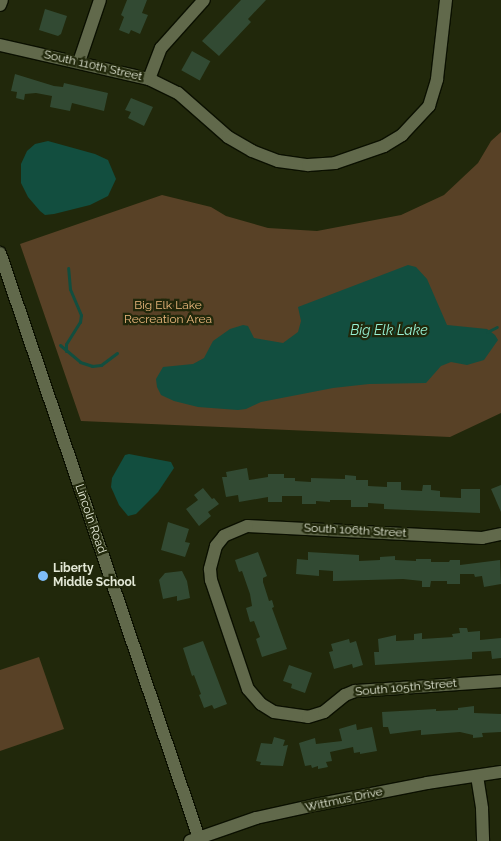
<!DOCTYPE html>
<style>
body{margin:0}
#map{position:relative;width:501px;height:841px;overflow:hidden;background:#21280b;font-family:Raleway,sans-serif}
div>[style]{position:absolute}
[style*='--x']{left:calc(var(--x)*1px);top:calc(var(--y)*1px);width:calc(var(--w)*1px);rotate:calc(var(--a)*1deg)}
.green>*{inset:0;background:#584126}
.water>*{inset:0;background:#124e3f}
.stream>*{height:3px;margin:-1.5px;padding:0 1.5px;transform-origin:1.5px;border-radius:1.5px;background:#124e3f}
.building>*{inset:0;background:#324a33;transform-origin:0 0}
.roads{filter:drop-shadow(1px 0 #0b1000) drop-shadow(-1px 0 #0b1000) drop-shadow(0 1px #0b1000) drop-shadow(0 -1px #0b1000)}
.minor>*{height:12px;margin:-6px;padding:0 6px;transform-origin:6px;border-radius:6px;background:#61694b}
.dots>*{width:14px;height:14px;translate:-50% -50%;box-sizing:border-box;border:2px solid #21280b;border-radius:50%}
span{translate:-50% -50%;white-space:nowrap;text-align:center;line-height:1.15;-webkit-text-stroke:4.5px #21280b;paint-order:stroke}
.street-label{font-size:12px;color:#e3e8d6}
.park-label{font-size:12px;color:#ecb87d}
.poi-label{font-size:12px;color:#e3e8d6;font-weight:700}
.left{translate:0 -50%;text-align:left}
.water-label{font-size:14px;color:#96f0d3;font-style:italic}
</style>
<div id="map">
<div class="green">
<i style="clip-path:polygon(501px 132px,501px 413px,450px 437px,81px 421px,20px 244px,162px 195px,211px 207px,226px 216px,268px 228px,317px 231px,401px 215px,444px 195px,478px 163px,491px 141px)"></i>
<i style="clip-path:polygon(39px 657px,64px 729px,0 751px,0 670px)"></i>
</div>
<div class="water">
<i style="clip-path:polygon(48px 141px,95px 154px,108px 160px,116px 179px,108px 196px,90px 205px,54px 214px,45px 215px,40px 211px,28px 197px,21px 183px,21px 164px,27px 151px,35px 144px)"></i>
<i style="clip-path:polygon(408px 265px,416px 267px,427px 279px,447px 325px,487px 329px,495px 335px,498px 340px,484px 360px,467px 365px,451px 362px,441px 366px,426px 383px,369px 384px,333px 388px,261px 402px,246px 409px,238px 410px,198px 407px,174px 401px,161px 395px,157px 387px,156px 379px,163px 367px,193px 364px,204px 358px,213px 341px,230px 329px,243px 325px,248px 326px,254px 338px,283px 343px,298px 332px,301px 321px,298px 307px)"></i>
<i style="clip-path:polygon(129px 454px,171px 462px,174px 468px,158px 492px,136px 514px,128px 516px,119px 505px,111px 487px,112px 478px,125px 455px)"></i>
</div>
<div class="stream">
<i style="--x:487;--y:332;--w:11;--a:-27"></i>
<i style="--x:60;--y:345;--w:26;--a:40"></i>
<i style="--x:80;--y:362;--w:13;--a:18"></i>
<i style="--x:92;--y:366;--w:9;--a:-6"></i>
<i style="--x:101;--y:365;--w:20;--a:-37"></i>
<i style="--x:66;--y:351;--w:7;--a:-90"></i>
<i style="--x:66;--y:344;--w:26;--a:-58"></i>
<i style="--x:80;--y:322;--w:7;--a:-82"></i>
<i style="--x:81;--y:315;--w:28;--a:-113"></i>
<i style="--x:70;--y:289;--w:21;--a:-95"></i>
</div>
<div class="building">
<i style="clip-path:polygon(127px 0,147px 0,142px 13px,148px 15px,140px 34px,131px 30px,129px 34px,119px 30px,124px 17px,121px 15px)"></i>
<i style="clip-path:polygon(241px 0,266px 0,248px 19px,251px 22px,219px 56px,202px 41px)"></i>
<i style="clip-path:polygon(45px 9px,67px 16px,61px 34px,58px 36px,39px 30px)"></i>
<i style="left:192px;top:51px;width:21px;height:22px;rotate:29deg"></i>
<i style="clip-path:polygon(15px 74px,54px 86px,63px 87px,64px 83px,108px 93px,104px 111px,72px 103px,70px 111px,50px 107px,52px 96px,36px 93px,25px 94px,24px 100px,16px 98px,17px 92px,11px 91px)"></i>
<i style="clip-path:polygon(131px 98px,153px 107px,144px 126px,128px 118px,131px 112px,125px 110px)"></i>
<i style="clip-path:polygon(247px 468px,249px 480px,268px 477px,268px 474px,284px 474px,284px 478px,295px 478px,295px 481px,311px 482px,311px 478px,345px 479px,345px 475px,356px 476px,356px 480px,368px 480px,368px 486px,387px 487px,387px 482px,401px 482px,401px 490px,422px 491px,423px 485px,431px 485px,431px 490px,440px 491px,440px 497px,461px 498px,461px 489px,480px 489px,480px 513px,384px 509px,384px 504px,368px 503px,368px 507px,351px 507px,351px 500px,330px 500px,330px 502px,316px 501px,316px 504px,302px 504px,302px 496px,282px 496px,282px 502px,268px 502px,268px 497px,239px 502px,238px 495px,226px 497px,222px 477px,227px 477px,226px 472px)"></i>
<i style="clip-path:polygon(501px 485px,501px 512px,491px 489px)"></i>
<i style="clip-path:polygon(203px 488px,212px 499px,214px 498px,219px 504px,208px 512px,211px 516px,199px 526px,186px 509px,198px 500px,194px 495px)"></i>
<i style="clip-path:polygon(168px 522px,189px 529px,185px 542px,190px 543px,185px 557px,161px 550px)"></i>
<i style="clip-path:polygon(258px 552px,267px 576px,263px 578px,263px 582px,269px 601px,272px 600px,274px 607px,272px 608px,287px 649px,262px 657px,256px 639px,260px 637px,254px 621px,250px 622px,246px 608px,252px 606px,250px 594px,242px 571px,239px 572px,235px 560px)"></i>
<i style="clip-path:polygon(308px 552px,359px 555px,359px 561px,380px 560px,380px 557px,395px 556px,395px 560px,416px 561px,416px 559px,431px 559px,431px 562px,449px 562px,450px 560px,460px 560px,460px 565px,500px 560px,501px 584px,484px 587px,482px 576px,475px 577px,474px 574px,460px 574px,460px 584px,447px 584px,447px 581px,431px 581px,430px 587px,422px 587px,422px 581px,403px 579px,333px 581px,333px 571px,319px 570px,319px 576px,296px 574px,297px 559px,308px 560px)"></i>
<i style="clip-path:polygon(182px 571px,187px 581px,190px 598px,177px 601px,177px 596px,163px 599px,159px 580px,165px 573px)"></i>
<i style="clip-path:polygon(459px 628px,467px 628px,468px 632px,480px 631px,480px 640px,501px 638px,501px 658px,492px 659px,491px 651px,472px 652px,472px 659px,375px 665px,374px 652px,379px 652px,378px 639px,396px 635px,396px 641px,414px 640px,414px 634px,422px 633px,422px 639px,453px 637px,452px 634px,460px 633px)"></i>
<i style="clip-path:polygon(349px 639px,350px 643px,356px 641px,363px 665px,353px 668px,352px 664px,334px 669px,329px 652px,333px 651px,331px 644px)"></i>
<i style="clip-path:polygon(203px 641px,227px 704px,214px 709px,212px 705px,204px 708px,199px 695px,201px 694px,194px 675px,192px 676px,183px 648px)"></i>
<i style="clip-path:polygon(289px 665px,312px 673px,305px 693px,291px 688px,292px 684px,283px 681px)"></i>
<i style="clip-path:polygon(474px 706px,474px 713px,501px 714px,501px 732px,482px 733px,483px 737px,473px 738px,473px 735px,460px 732px,421px 735px,421px 730px,390px 734px,388px 727px,383px 727px,382px 712px,436px 709px,436px 711px,458px 710px,458px 708px)"></i>
<i style="clip-path:polygon(356px 724px,357px 730px,372px 727px,377px 751px,360px 754px,360px 752px,354px 753px,353px 747px,330px 752px,332px 761px,326px 762px,328px 767px,318px 769px,318px 766px,312px 768px,311px 765px,305px 766px,299px 743px,315px 738px,316px 744px,342px 741px,339px 729px)"></i>
<i style="clip-path:polygon(274px 737px,285px 740px,283px 746px,288px 745px,283px 766px,260px 765px,261px 762px,256px 761px,261px 743px,272px 744px)"></i>
</div>
<div class="roads">
<div class="minor">
<i style="--x:0;--y:5;--w:5;--a:-68"></i>
<i style="--x:0;--y:45;--w:153;--a:12.9"></i>
<i style="--x:149;--y:79;--w:32;--a:26"></i>
<i style="--x:178;--y:93;--w:67;--a:41.3"></i>
<i style="--x:228;--y:137;--w:28;--a:30"></i>
<i style="--x:252;--y:151;--w:28;--a:21"></i>
<i style="--x:278;--y:161;--w:30;--a:8"></i>
<i style="--x:308;--y:165;--w:27;--a:-4"></i>
<i style="--x:335;--y:163;--w:52;--a:-19.1"></i>
<i style="--x:384;--y:146;--w:21;--a:-31"></i>
<i style="--x:402;--y:135;--w:40;--a:-47"></i>
<i style="--x:429;--y:106;--w:28;--a:-73"></i>
<i style="--x:437;--y:79;--w:80;--a:-83.5"></i>
<i style="--x:79;--y:62;--w:65;--a:-71.3"></i>
<i style="--x:149;--y:79;--w:33;--a:-69"></i>
<i style="--x:161;--y:48;--w:64;--a:-48.1"></i>
<i style="--x:0;--y:253;--w:621;--a:71.21"></i>
<i style="--x:501;--y:534;--w:19;--a:168"></i>
<i style="--x:482;--y:538;--w:235;--a:-177.1"></i>
<i style="--x:247;--y:526;--w:25;--a:157"></i>
<i style="--x:224;--y:536;--w:13;--a:129"></i>
<i style="--x:216;--y:546;--w:24;--a:105"></i>
<i style="--x:210;--y:569;--w:11;--a:85"></i>
<i style="--x:211;--y:580;--w:115;--a:71.3"></i>
<i style="--x:248;--y:689;--w:20;--a:49"></i>
<i style="--x:261;--y:704;--w:15;--a:32"></i>
<i style="--x:274;--y:712;--w:34;--a:8"></i>
<i style="--x:308;--y:717;--w:17;--a:-17"></i>
<i style="--x:324;--y:712;--w:27;--a:-39"></i>
<i style="--x:345;--y:695;--w:11;--a:-22"></i>
<i style="--x:355;--y:691;--w:146;--a:-3.9"></i>
<i style="--x:477;--y:776;--w:33;--a:81"></i>
<i style="--x:482;--y:809;--w:32;--a:88"></i>
<i style="--x:190;--y:841;--w:70;--a:-19.2"></i>
<i style="--x:256;--y:818;--w:60;--a:-12.4"></i>
<i style="--x:315;--y:805;--w:114;--a:-11.1"></i>
<i style="--x:427;--y:783;--w:75;--a:-8.5"></i>
</div>
</div>
<div class="dots">
<i style="left:43px;top:576px;background:#7ebdf9"></i>
</div>
<div class="street-label">
<span style="left:93px;top:66px;rotate:13deg">South 110th Street</span>
<span style="left:90px;top:519px;rotate:71deg">Lincoln Road</span>
<span style="left:355px;top:531px;rotate:3deg">South 106th Street</span>
<span style="left:406px;top:688px;rotate:-5deg">South 105th Street</span>
<span style="left:344px;top:800px;rotate:-12deg">Wittmus Drive</span>
</div>
<div class="park-label">
<span style="left:168px;top:313px">Big Elk Lake<br>Recreation Area</span>
</div>
<div class="poi-label">
<span class="left" style="left:53px;top:576px">Liberty<br>Middle School</span>
</div>
<div class="water-label">
<span style="left:389px;top:330px">Big Elk Lake</span>
</div>
</div>
